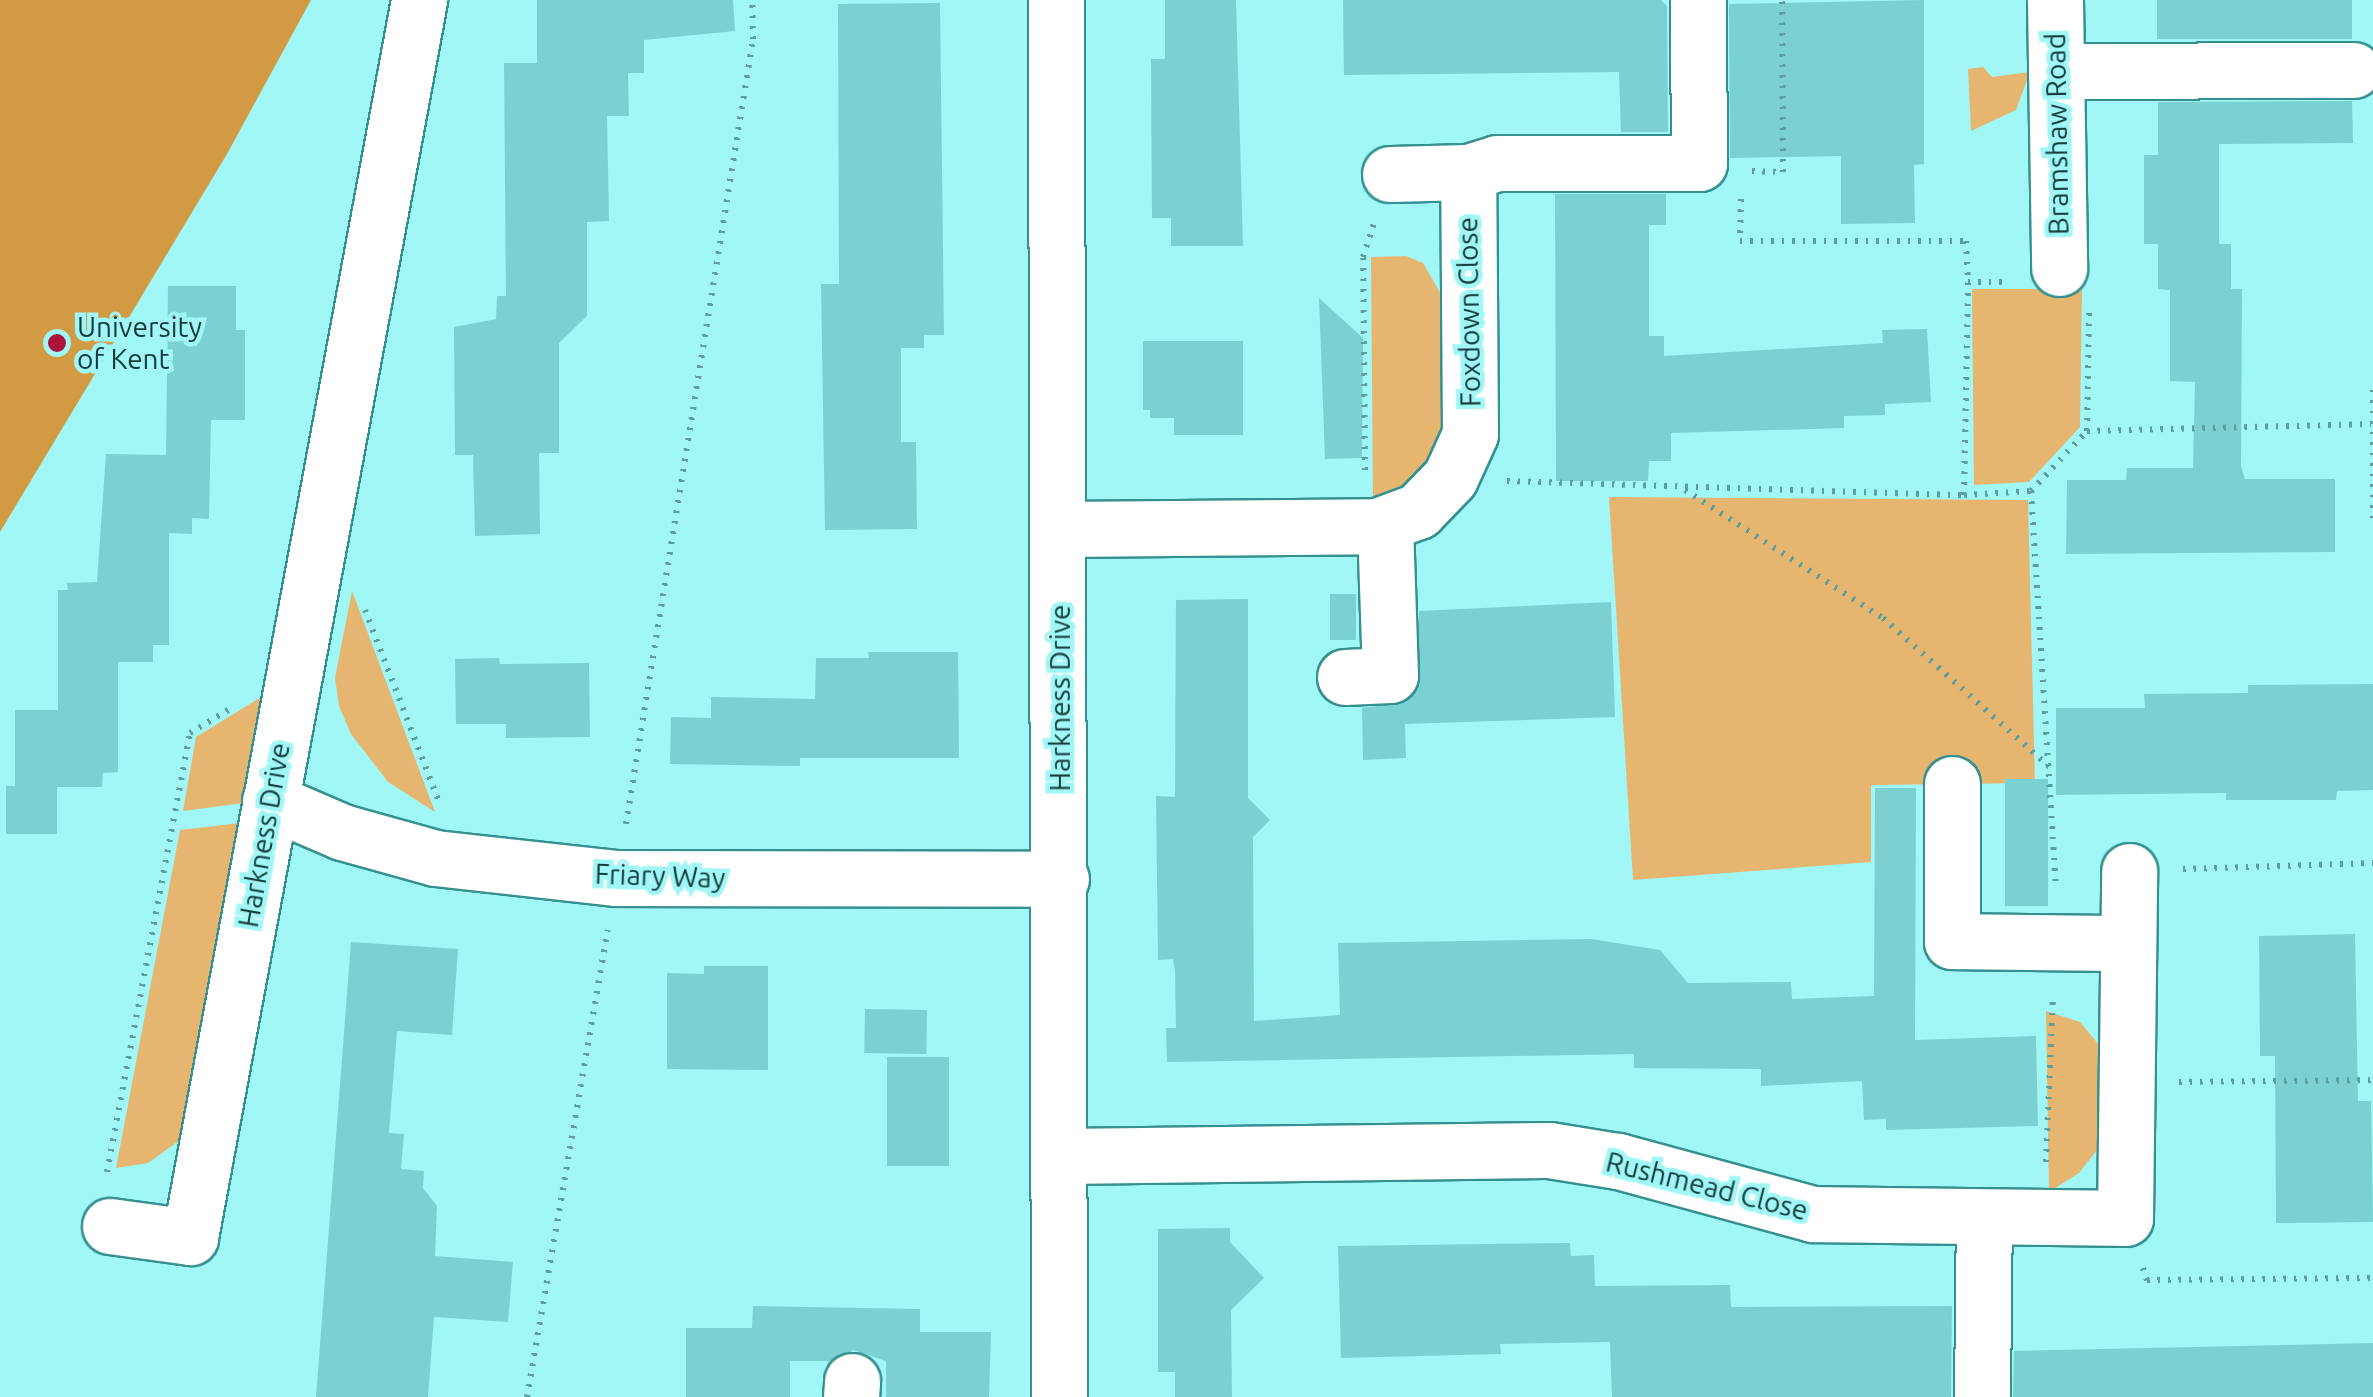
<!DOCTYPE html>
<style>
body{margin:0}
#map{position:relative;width:2373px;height:1397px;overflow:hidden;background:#a0f7f6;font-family:Ubuntu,sans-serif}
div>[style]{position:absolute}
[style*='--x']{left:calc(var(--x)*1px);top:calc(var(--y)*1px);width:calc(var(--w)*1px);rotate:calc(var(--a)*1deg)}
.green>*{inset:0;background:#e6b670}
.forest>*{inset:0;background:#d29a42}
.building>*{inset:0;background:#7bd1d1;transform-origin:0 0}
.path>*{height:6px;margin-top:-3px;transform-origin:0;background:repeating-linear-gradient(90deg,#5e9e9d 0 2.5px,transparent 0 10.5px)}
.roads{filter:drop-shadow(2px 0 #369090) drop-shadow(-2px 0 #369090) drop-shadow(0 2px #369090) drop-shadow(0 -2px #369090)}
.minor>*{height:55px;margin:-27.5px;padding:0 27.5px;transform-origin:27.5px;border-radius:27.5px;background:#fff}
.dots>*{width:28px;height:28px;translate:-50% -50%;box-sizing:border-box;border:5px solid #a0f7f6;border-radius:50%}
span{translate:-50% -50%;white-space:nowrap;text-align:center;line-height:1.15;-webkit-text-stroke:9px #a0f7f6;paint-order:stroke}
.street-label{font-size:28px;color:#153b3b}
.poi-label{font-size:28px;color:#153b3b}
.left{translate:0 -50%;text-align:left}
</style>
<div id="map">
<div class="green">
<i style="clip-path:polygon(1983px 67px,1992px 77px,2030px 72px,2016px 110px,1971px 131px,1968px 69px)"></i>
<i style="clip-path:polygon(1406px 256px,1423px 263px,1442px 296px,1443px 437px,1412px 487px,1373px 501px,1371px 257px)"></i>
<i style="clip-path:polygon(1972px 289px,2082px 289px,2080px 427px,2029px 482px,1974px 485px)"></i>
<i style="clip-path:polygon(1609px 497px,2028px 500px,2035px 783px,1871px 785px,1871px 862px,1633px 880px)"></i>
<i style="clip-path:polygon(352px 591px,435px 812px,388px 782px,351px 734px,339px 706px,335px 678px)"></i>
<i style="clip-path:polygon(263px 696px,244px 803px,183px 811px,196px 737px)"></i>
<i style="clip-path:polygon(240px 823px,180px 1140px,148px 1163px,116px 1168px,180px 830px)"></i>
<i style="clip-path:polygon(2046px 1011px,2080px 1022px,2100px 1046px,2104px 1141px,2079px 1173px,2049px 1192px)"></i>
</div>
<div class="forest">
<i style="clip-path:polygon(0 0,311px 0,227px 154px,0 532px)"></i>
</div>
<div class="building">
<i style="clip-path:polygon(537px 0,733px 0,735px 31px,644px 40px,644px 73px,628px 73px,629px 116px,607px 116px,609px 221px,587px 222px,587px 316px,559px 343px,559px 453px,539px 453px,540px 534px,475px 536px,473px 455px,455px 455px,454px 327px,496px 319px,497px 296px,506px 296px,504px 63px,537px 63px)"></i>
<i style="clip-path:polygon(1165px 0,1236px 0,1243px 246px,1171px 246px,1171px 218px,1152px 218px,1151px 59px,1165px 59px)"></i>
<i style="clip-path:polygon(1343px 0,1661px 0,1667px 6px,1668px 132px,1621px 132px,1619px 72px,1344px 75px)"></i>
<i style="clip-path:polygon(1924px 0,1924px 164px,1914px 165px,1915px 223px,1841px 224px,1841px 156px,1730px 158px,1729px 4px)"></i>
<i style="left:2157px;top:0;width:195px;height:39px"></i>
<i style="clip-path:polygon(940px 3px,944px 335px,924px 335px,924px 348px,901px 348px,901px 442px,916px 442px,917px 529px,825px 530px,821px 284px,839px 284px,838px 4px)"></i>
<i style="clip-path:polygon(2352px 101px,2353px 143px,2219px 144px,2219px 244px,2231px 244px,2231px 289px,2242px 289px,2241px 466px,2245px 479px,2335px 479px,2335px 552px,2066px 554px,2067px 480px,2126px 480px,2127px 468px,2193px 468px,2195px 382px,2170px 381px,2170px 290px,2158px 289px,2158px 244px,2144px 244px,2144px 155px,2158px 155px,2158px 102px)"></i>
<i style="clip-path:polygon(1555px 194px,1666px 194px,1666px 225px,1649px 225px,1649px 336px,1664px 336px,1664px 356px,1883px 343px,1882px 330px,1927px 329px,1931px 402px,1885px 404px,1885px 415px,1844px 416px,1844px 428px,1671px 433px,1671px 461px,1649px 461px,1648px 481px,1556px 481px)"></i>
<i style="clip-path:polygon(168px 286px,236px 286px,236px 330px,245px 330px,245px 420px,211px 420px,209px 519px,192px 518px,192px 534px,169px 533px,169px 645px,153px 645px,153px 662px,118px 662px,118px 772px,103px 773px,102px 787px,57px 787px,57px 834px,6px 834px,6px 786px,15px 786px,15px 710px,58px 710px,58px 590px,68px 590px,67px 583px,97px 582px,106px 454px,166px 455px)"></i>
<i style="clip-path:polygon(1319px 298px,1363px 338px,1362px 458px,1325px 459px)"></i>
<i style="clip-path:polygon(1143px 341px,1243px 341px,1243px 435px,1174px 435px,1174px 418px,1150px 418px,1150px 410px,1143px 410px)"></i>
<i style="left:1330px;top:594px;width:26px;height:46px"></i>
<i style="clip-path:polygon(1248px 599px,1248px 798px,1270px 820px,1253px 837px,1254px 1021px,1340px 1015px,1338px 943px,1591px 939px,1660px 950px,1688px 983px,1791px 982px,1792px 999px,1874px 996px,1875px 788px,1916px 788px,1915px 1040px,2036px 1036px,2038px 1126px,1886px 1130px,1886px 1119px,1864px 1120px,1862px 1081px,1761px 1086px,1761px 1069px,1634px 1068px,1634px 1054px,1167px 1062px,1166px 1028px,1176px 1028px,1175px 971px,1173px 959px,1158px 960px,1156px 796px,1175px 797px,1176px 600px)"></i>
<i style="clip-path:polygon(1611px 602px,1615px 717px,1405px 724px,1406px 758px,1363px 760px,1362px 708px,1406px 702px,1418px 689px,1419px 611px)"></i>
<i style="clip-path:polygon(868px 652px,958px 652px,959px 758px,800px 758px,800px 766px,670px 764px,671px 717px,711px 718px,711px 697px,815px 699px,816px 658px,869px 658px)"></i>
<i style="clip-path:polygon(499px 658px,500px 664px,589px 663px,590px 737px,506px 738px,506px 724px,456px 724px,455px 659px)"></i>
<i style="clip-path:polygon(2373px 684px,2373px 790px,2337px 791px,2336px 800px,2226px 800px,2226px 793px,2056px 795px,2056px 708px,2145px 708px,2144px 694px,2248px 693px,2248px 685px)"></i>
<i style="left:2005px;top:779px;width:43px;height:127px"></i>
<i style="clip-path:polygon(2355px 934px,2358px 1101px,2371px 1101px,2373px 1222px,2276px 1223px,2275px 1056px,2260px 1056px,2259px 936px)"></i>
<i style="clip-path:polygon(351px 942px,458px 949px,452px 1035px,397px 1031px,389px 1133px,404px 1134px,401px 1169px,424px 1171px,423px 1188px,437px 1206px,435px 1256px,513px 1262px,508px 1322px,434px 1317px,428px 1397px,316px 1397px)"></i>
<i style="clip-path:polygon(704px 966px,768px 966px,768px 1070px,667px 1069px,667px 973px,704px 974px)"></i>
<i style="left:865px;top:1009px;width:62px;height:44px;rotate:1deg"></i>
<i style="left:887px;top:1057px;width:62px;height:109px"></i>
<i style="clip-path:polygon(1230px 1228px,1230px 1242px,1264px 1278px,1231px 1310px,1232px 1397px,1175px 1397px,1175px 1372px,1158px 1372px,1158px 1229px)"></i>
<i style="clip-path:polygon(1570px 1243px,1571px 1256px,1594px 1255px,1595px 1286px,1730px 1285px,1731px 1307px,1952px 1306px,1951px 1397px,1612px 1397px,1610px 1342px,1500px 1344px,1501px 1354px,1341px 1358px,1338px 1246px)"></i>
<i style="clip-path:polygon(753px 1306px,920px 1309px,920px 1332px,991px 1332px,989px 1397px,886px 1397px,886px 1361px,853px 1350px,829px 1361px,790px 1361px,790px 1397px,686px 1397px,686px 1328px,752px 1328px)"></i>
<i style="clip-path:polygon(2373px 1343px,2373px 1397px,2013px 1397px,2014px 1351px)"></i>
</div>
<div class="path">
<i style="--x:1752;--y:171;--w:31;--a:2"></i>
<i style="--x:1783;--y:172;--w:172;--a:-90.3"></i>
<i style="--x:1741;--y:199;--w:42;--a:91.4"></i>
<i style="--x:1740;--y:241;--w:226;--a:0"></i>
<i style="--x:1966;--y:241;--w:41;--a:87.2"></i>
<i style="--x:2373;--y:390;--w:128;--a:90"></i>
<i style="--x:2087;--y:431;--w:119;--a:-89"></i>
<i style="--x:1365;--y:470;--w:213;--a:-90.5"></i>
<i style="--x:1363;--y:257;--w:35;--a:-72"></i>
<i style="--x:1507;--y:481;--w:457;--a:1.8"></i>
<i style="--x:1964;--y:495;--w:67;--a:-3.4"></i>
<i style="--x:2031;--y:491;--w:398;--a:86.4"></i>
<i style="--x:1685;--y:490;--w:236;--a:32.9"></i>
<i style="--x:1883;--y:618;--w:227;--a:41.8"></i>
<i style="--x:2031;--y:491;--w:82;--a:-47"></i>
<i style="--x:2087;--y:431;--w:284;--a:-1.4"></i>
<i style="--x:1964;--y:495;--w:213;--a:-88.9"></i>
<i style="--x:1968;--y:282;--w:38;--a:0"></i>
<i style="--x:365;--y:610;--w:208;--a:68.9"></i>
<i style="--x:626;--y:824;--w:795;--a:-80.81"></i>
<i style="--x:753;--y:39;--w:39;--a:-91"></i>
<i style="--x:2183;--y:869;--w:190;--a:-1.8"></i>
<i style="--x:2179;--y:1082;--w:194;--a:-0.6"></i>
<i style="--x:2046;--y:1162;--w:167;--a:-87.6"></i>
<i style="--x:107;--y:1172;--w:447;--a:-79.3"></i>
<i style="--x:190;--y:733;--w:50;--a:-31.2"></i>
<i style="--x:2143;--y:1268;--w:13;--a:72"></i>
<i style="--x:2147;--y:1280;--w:226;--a:-0.5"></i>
<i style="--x:527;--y:1397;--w:474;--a:-80.2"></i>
</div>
<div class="roads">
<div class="minor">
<i style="--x:1056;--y:0;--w:1397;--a:89.88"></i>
<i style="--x:2055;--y:0;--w:268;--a:89.1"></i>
<i style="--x:2056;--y:71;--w:297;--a:-0.2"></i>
<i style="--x:1468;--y:172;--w:30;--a:-17"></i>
<i style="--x:1497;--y:163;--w:202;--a:0"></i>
<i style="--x:1699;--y:163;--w:163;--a:-90.4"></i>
<i style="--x:1059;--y:529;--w:318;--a:-0.5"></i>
<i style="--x:1377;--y:526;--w:44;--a:-20.1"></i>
<i style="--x:1418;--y:511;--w:46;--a:-45.9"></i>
<i style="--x:1450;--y:478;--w:48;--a:-65.6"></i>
<i style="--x:1470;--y:434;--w:262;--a:-90.4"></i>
<i style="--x:1468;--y:172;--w:78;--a:178.5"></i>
<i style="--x:1345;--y:677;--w:45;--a:-2.5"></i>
<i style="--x:1390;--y:675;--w:150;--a:-91.9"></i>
<i style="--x:1952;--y:784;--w:157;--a:90"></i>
<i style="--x:1952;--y:941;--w:175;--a:0.7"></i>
<i style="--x:270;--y:801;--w:78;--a:23.3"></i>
<i style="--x:342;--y:832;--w:97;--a:15.6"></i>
<i style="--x:435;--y:858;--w:183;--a:6.3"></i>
<i style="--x:617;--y:878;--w:444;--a:0.1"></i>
<i style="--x:1062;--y:1156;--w:487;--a:-0.7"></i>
<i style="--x:1549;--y:1150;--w:70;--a:9.1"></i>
<i style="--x:1618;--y:1161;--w:202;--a:15.2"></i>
<i style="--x:1813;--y:1214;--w:312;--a:0.7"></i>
<i style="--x:2125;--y:1218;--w:347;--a:-89.3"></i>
<i style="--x:110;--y:1226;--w:81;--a:7.8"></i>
<i style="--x:190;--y:1237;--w:1258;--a:-79.51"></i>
<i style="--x:851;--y:1397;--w:16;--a:-86"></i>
<i style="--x:1982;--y:1397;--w:179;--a:-89.4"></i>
</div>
</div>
<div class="dots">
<i style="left:57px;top:343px;background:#aa133a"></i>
</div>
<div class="street-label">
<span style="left:2057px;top:134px;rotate:-91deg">Bramshaw Road</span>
<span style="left:1469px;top:312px;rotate:-91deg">Foxdown Close</span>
<span style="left:1060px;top:698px;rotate:-90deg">Harkness Drive</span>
<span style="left:264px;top:835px;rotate:-80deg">Harkness Drive</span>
<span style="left:660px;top:876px;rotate:2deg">Friary Way</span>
<span style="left:1707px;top:1186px;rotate:14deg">Rushmead Close</span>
</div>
<div class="poi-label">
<span class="left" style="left:77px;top:343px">University<br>of Kent</span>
</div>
</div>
